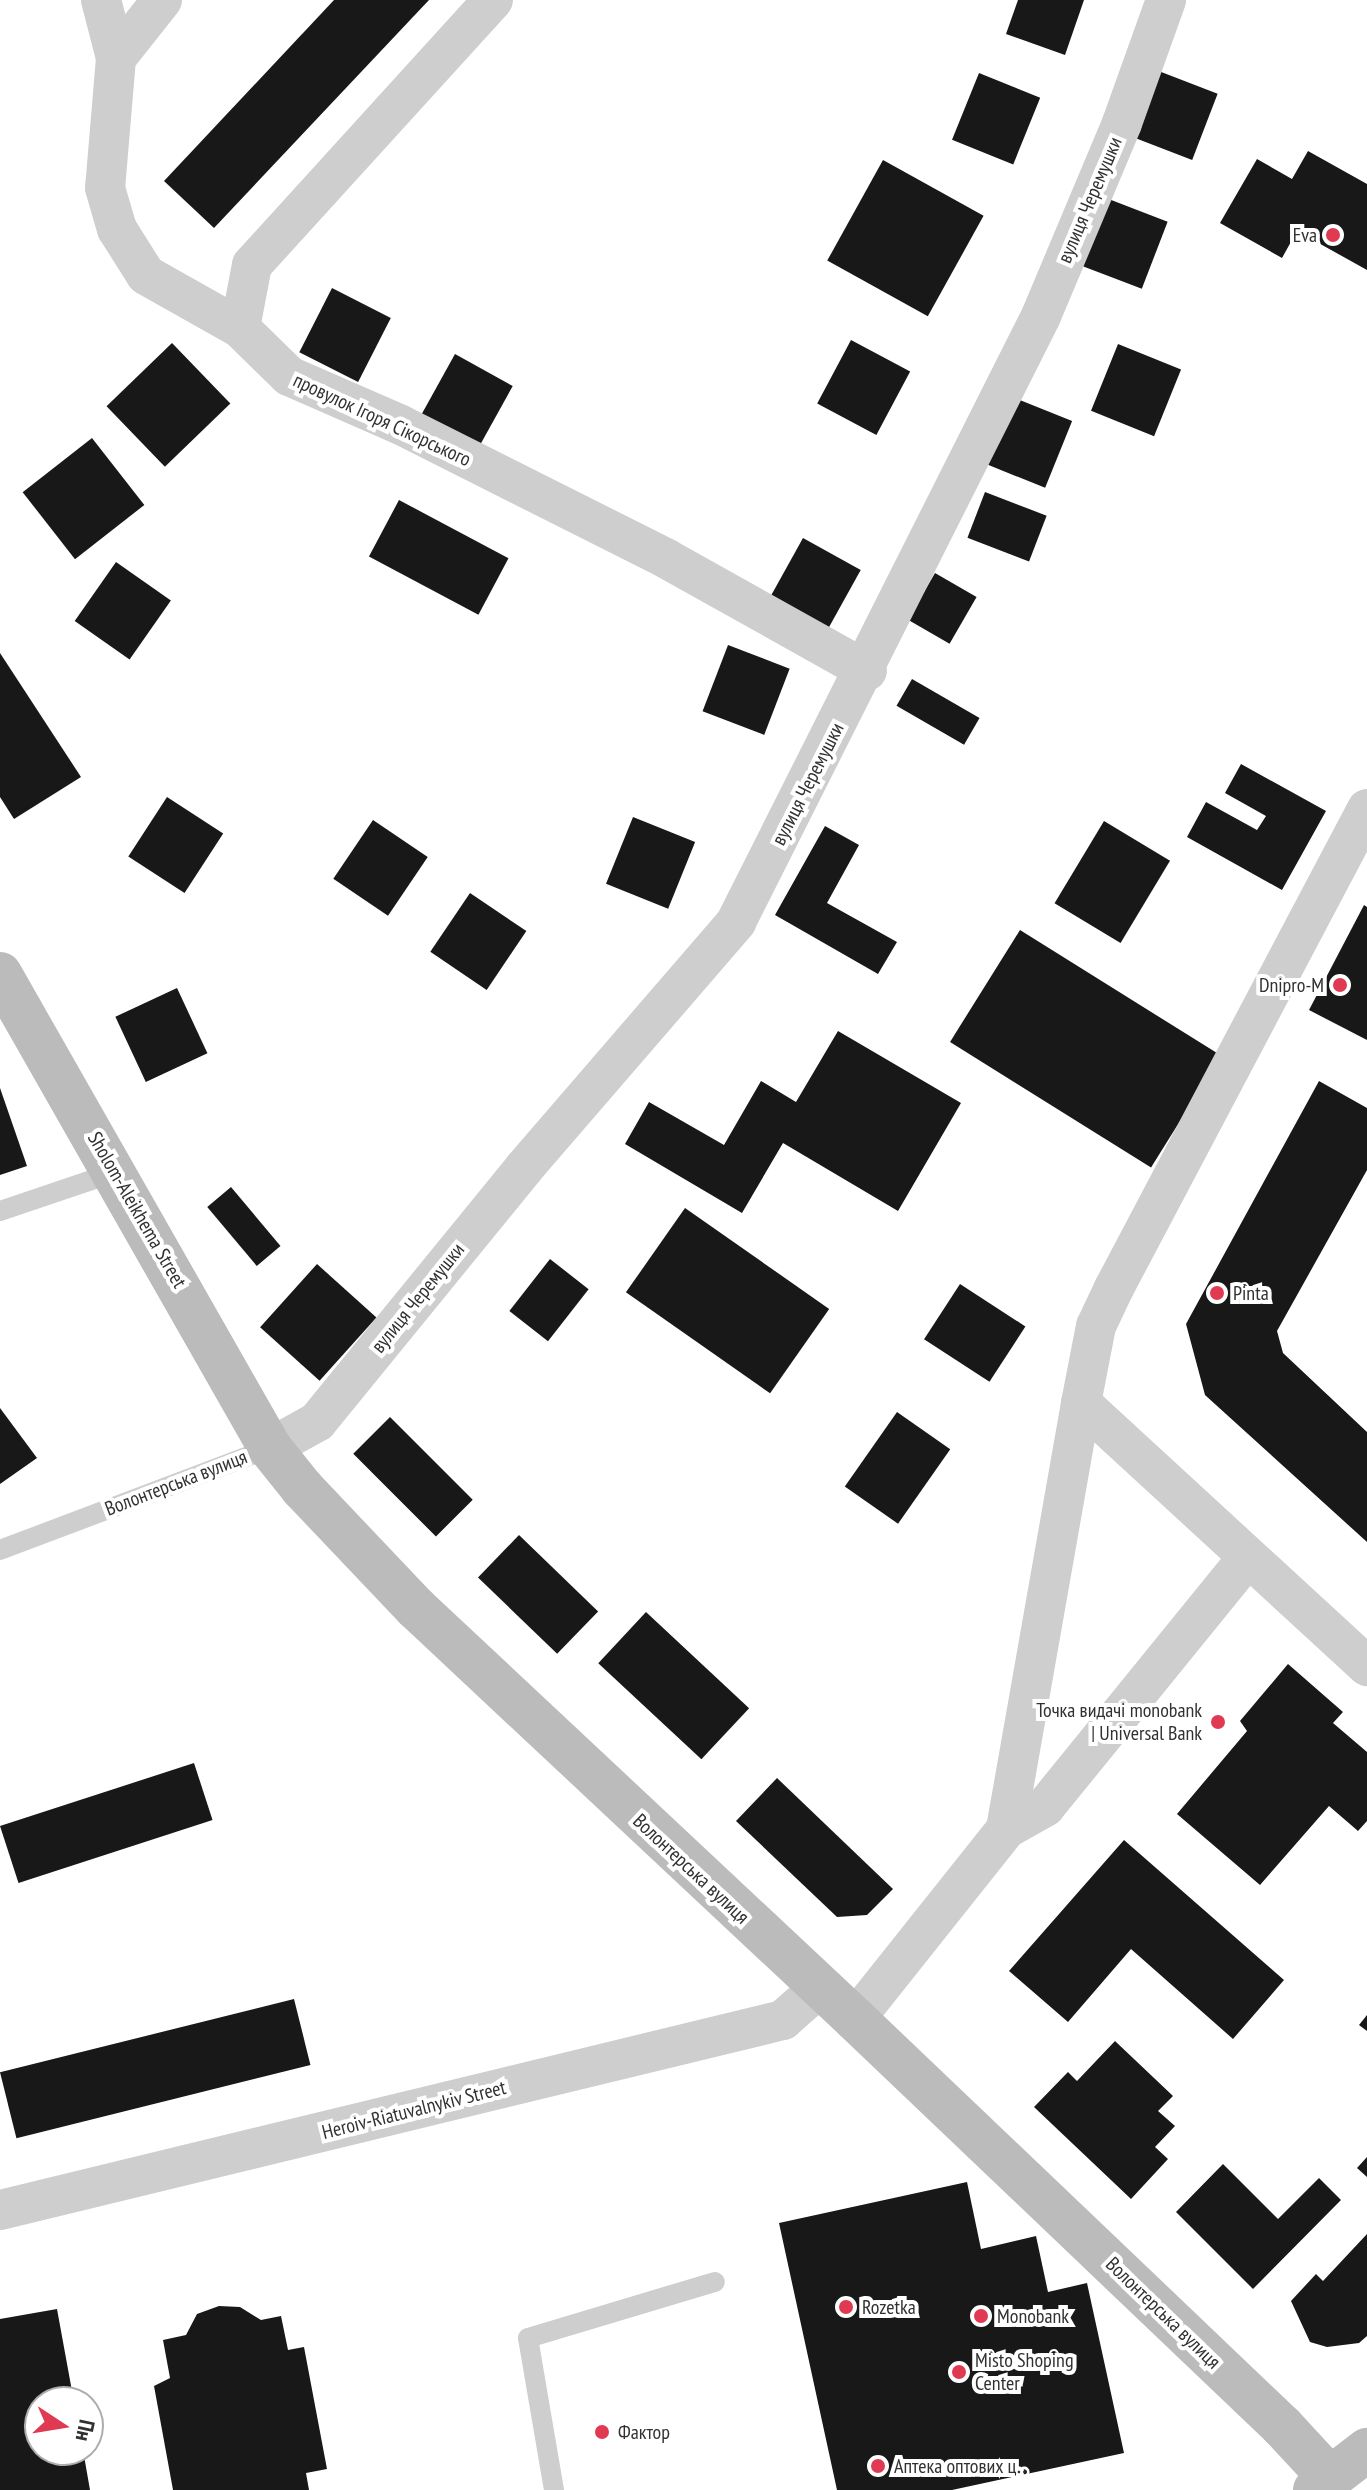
<!DOCTYPE html>
<meta charset="utf-8">
<style>
body{margin:0}
#map{position:relative;width:1367px;height:2490px;overflow:hidden;background:#fff;font-family:"PT Sans Narrow",sans-serif}
div>[style]{position:absolute}
[style*='--x']{left:calc(var(--x)*1px);top:calc(var(--y)*1px);width:calc(var(--w)*1px);rotate:calc(var(--a)*1deg)}
.building>*{inset:0;background:#181818;transform-origin:0 0}
.lane>*{height:20px;margin:-10px;padding:0 10px;transform-origin:10px;border-radius:10px;background:#cecece}
.street>*{height:40px;margin:-20px;padding:0 20px;transform-origin:20px;border-radius:20px;background:#cecece}
.secondary>*{height:44px;margin:-22px;padding:0 22px;transform-origin:22px;border-radius:22px;background:#bbb}
.dots>*{width:22px;height:22px;translate:-50% -50%;box-sizing:border-box;border:4px solid #fff;border-radius:50%}
span{translate:-50% -50%;white-space:nowrap;text-align:center;line-height:1.15;-webkit-text-stroke:8px #fff;paint-order:stroke}
.street-label{font-size:20px;color:#313131}
.poi-label{font-size:20px;color:#313131}
.right{translate:-100% -50%;text-align:right}
.left{translate:0 -50%;text-align:left}
.north{position:absolute;left:24px;top:2386px;width:80px;height:80px;box-sizing:border-box;background:#fff;border:2px solid #adadad;border-radius:50%;rotate:102deg;font-size:22px;font-weight:700;line-height:32px;text-align:center;color:#313131}
.north::after{content:'';display:block;margin:auto;width:28px;height:36px;background:#e03a53;clip-path:polygon(50% 0,100% 100%,50% 72%,0 100%)}
</style>
<div id="map">
<div class="building">
<i style="clip-path:polygon(334px 0,429px 0,214px 228px,164px 181px)"></i>
<i style="clip-path:polygon(1018px 0,1084px 0,1065px 55px,1006px 34px)"></i>
<i style="left:1156px;top:70px;width:66px;height:71px;rotate:21deg"></i>
<i style="left:979px;top:73px;width:66px;height:72px;rotate:22deg"></i>
<i style="clip-path:polygon(1308px 151px,1367px 184px,1367px 270px,1297px 231px,1282px 258px,1220px 223px,1257px 159px,1292px 179px)"></i>
<i style="left:883px;top:160px;width:115px;height:115px;rotate:29deg"></i>
<i style="left:1106px;top:198px;width:66px;height:72px;rotate:21deg"></i>
<i style="left:332px;top:288px;width:66px;height:72px;rotate:27deg"></i>
<i style="left:851px;top:340px;width:67px;height:72px;rotate:28deg"></i>
<i style="left:172px;top:343px;width:84px;height:91px;rotate:46deg"></i>
<i style="left:1118px;top:344px;width:68px;height:72px;rotate:22deg"></i>
<i style="left:455px;top:354px;width:66px;height:72px;rotate:29deg"></i>
<i style="left:1010px;top:396px;width:67px;height:72px;rotate:22deg"></i>
<i style="left:92px;top:438px;width:85px;height:88px;rotate:52deg"></i>
<i style="left:985px;top:492px;width:66px;height:49px;rotate:21deg"></i>
<i style="left:399px;top:500px;width:124px;height:64px;rotate:28deg"></i>
<i style="left:803px;top:538px;width:66px;height:71px;rotate:29deg"></i>
<i style="left:116px;top:562px;width:67px;height:72px;rotate:35deg"></i>
<i style="left:935px;top:573px;width:48px;height:54px;rotate:30deg"></i>
<i style="left:728px;top:645px;width:66px;height:71px;rotate:21deg"></i>
<i style="clip-path:polygon(0 653px,81px 777px,14px 819px,0 797px)"></i>
<i style="left:912px;top:679px;width:78px;height:31px;rotate:30deg"></i>
<i style="clip-path:polygon(1241px 764px,1326px 811px,1282px 890px,1187px 837px,1206px 802px,1257px 830px,1266px 816px,1225px 793px)"></i>
<i style="left:167px;top:797px;width:67px;height:71px;rotate:33deg"></i>
<i style="left:633px;top:817px;width:67px;height:72px;rotate:22deg"></i>
<i style="left:373px;top:820px;width:66px;height:71px;rotate:34deg"></i>
<i style="left:1104px;top:821px;width:77px;height:96px;rotate:31deg"></i>
<i style="clip-path:polygon(825px 826px,859px 845px,827px 903px,897px 942px,878px 974px,775px 915px)"></i>
<i style="left:470px;top:893px;width:68px;height:71px;rotate:34deg"></i>
<i style="clip-path:polygon(1364px 905px,1367px 907px,1367px 1040px,1309px 1010px)"></i>
<i style="left:1020px;top:930px;width:237px;height:132px;rotate:32deg"></i>
<i style="left:177px;top:988px;width:72px;height:68px;rotate:65deg"></i>
<i style="clip-path:polygon(838px 1031px,961px 1103px,898px 1211px,783px 1143px,742px 1213px,625px 1144px,649px 1102px,724px 1145px,761px 1081px,796px 1102px)"></i>
<i style="clip-path:polygon(1319px 1081px,1367px 1108px,1367px 1170px,1277px 1331px,1283px 1353px,1367px 1432px,1367px 1542px,1205px 1395px,1186px 1324px)"></i>
<i style="clip-path:polygon(0 1088px,27px 1166px,0 1175px)"></i>
<i style="left:231px;top:1187px;width:77px;height:31px;rotate:50deg"></i>
<i style="left:685px;top:1208px;width:176px;height:103px;rotate:35deg"></i>
<i style="left:550px;top:1259px;width:49px;height:66px;rotate:38deg"></i>
<i style="left:317px;top:1264px;width:80px;height:85px;rotate:42deg"></i>
<i style="left:960px;top:1284px;width:78px;height:66px;rotate:33deg"></i>
<i style="clip-path:polygon(0 1408px,37px 1458px,0 1484px)"></i>
<i style="left:897px;top:1412px;width:65px;height:91px;rotate:35deg"></i>
<i style="left:390px;top:1417px;width:117px;height:52px;rotate:45deg"></i>
<i style="left:519px;top:1535px;width:110px;height:59px;rotate:44deg"></i>
<i style="left:646px;top:1612px;width:141px;height:70px;rotate:43deg"></i>
<i style="clip-path:polygon(1288px 1664px,1343px 1712px,1333px 1723px,1367px 1752px,1367px 1821px,1358px 1831px,1329px 1806px,1260px 1885px,1177px 1814px,1247px 1731px,1240px 1721px)"></i>
<i style="left:194px;top:1763px;width:60px;height:204px;rotate:72deg"></i>
<i style="clip-path:polygon(777px 1778px,893px 1889px,867px 1915px,837px 1917px,736px 1821px)"></i>
<i style="clip-path:polygon(1124px 1840px,1284px 1980px,1233px 2039px,1131px 1949px,1068px 2022px,1009px 1971px)"></i>
<i style="left:294px;top:1999px;width:68px;height:303px;rotate:76deg"></i>
<i style="clip-path:polygon(1367px 2015px,1367px 2031px,1359px 2025px)"></i>
<i style="clip-path:polygon(1115px 2041px,1173px 2096px,1158px 2111px,1175px 2126px,1155px 2147px,1168px 2159px,1131px 2199px,1034px 2107px,1068px 2072px,1077px 2081px)"></i>
<i style="clip-path:polygon(1367px 2157px,1367px 2177px,1357px 2168px)"></i>
<i style="clip-path:polygon(1223px 2164px,1278px 2219px,1319px 2178px,1341px 2200px,1253px 2289px,1176px 2212px)"></i>
<i style="clip-path:polygon(967px 2182px,981px 2249px,1036px 2236px,1048px 2292px,1087px 2283px,1124px 2453px,952px 2490px,837px 2490px,779px 2223px)"></i>
<i style="clip-path:polygon(1367px 2234px,1367px 2336px,1359px 2343px,1327px 2347px,1310px 2342px,1291px 2301px,1316px 2274px,1323px 2281px)"></i>
<i style="clip-path:polygon(219px 2306px,240px 2307px,261px 2320px,281px 2316px,288px 2350px,304px 2347px,327px 2469px,306px 2473px,309px 2490px,173px 2490px,154px 2386px,170px 2378px,163px 2340px,186px 2335px,197px 2314px)"></i>
<i style="clip-path:polygon(57px 2309px,74px 2402px,40px 2402px,40px 2450px,83px 2450px,90px 2490px,0 2490px,0 2319px)"></i>
</div>
<div class="lane">
<i style="--x:0;--y:1211;--w:121;--a:-18.7"></i>
<i style="--x:0;--y:1550;--w:289;--a:-20.7"></i>
<i style="--x:554;--y:2490;--w:154;--a:-99.7"></i>
<i style="--x:528;--y:2338;--w:195;--a:-16.7"></i>
</div>
<div class="street">
<i style="--x:101;--y:0;--w:60;--a:75.5"></i>
<i style="--x:116;--y:58;--w:130;--a:94.8"></i>
<i style="--x:105;--y:188;--w:43;--a:73.7"></i>
<i style="--x:117;--y:229;--w:54;--a:57.8"></i>
<i style="--x:146;--y:275;--w:108;--a:29.4"></i>
<i style="--x:493;--y:0;--w:358;--a:132.3"></i>
<i style="--x:252;--y:265;--w:64;--a:100.8"></i>
<i style="--x:240;--y:328;--w:69;--a:44.4"></i>
<i style="--x:289;--y:376;--w:122;--a:23.6"></i>
<i style="--x:401;--y:425;--w:298;--a:26.7"></i>
<i style="--x:667;--y:559;--w:229;--a:29.2"></i>
<i style="--x:116;--y:58;--w:74;--a:-51.6"></i>
<i style="--x:1367;--y:809;--w:542;--a:117.84"></i>
<i style="--x:1114;--y:1288;--w:42;--a:115.3"></i>
<i style="--x:1096;--y:1326;--w:78;--a:101"></i>
<i style="--x:1081;--y:1403;--w:389;--a:42.6"></i>
<i style="--x:270;--y:1448;--w:54;--a:-29"></i>
<i style="--x:317;--y:1422;--w:328;--a:-50.8"></i>
<i style="--x:524;--y:1168;--w:325;--a:-49.2"></i>
<i style="--x:736;--y:922;--w:678;--a:-63.28"></i>
<i style="--x:1041;--y:316;--w:209;--a:-67.2"></i>
<i style="--x:1122;--y:123;--w:131;--a:-70.3"></i>
<i style="--x:1006;--y:1829;--w:45;--a:-29.4"></i>
<i style="--x:1045;--y:1807;--w:318;--a:-50.9"></i>
<i style="--x:855;--y:2019;--w:243;--a:-51.5"></i>
<i style="--x:1006;--y:1829;--w:433;--a:-80"></i>
<i style="--x:0;--y:2210;--w:806;--a:-13.64"></i>
<i style="--x:783;--y:2020;--w:47;--a:-41.5"></i>
</div>
<div class="secondary">
<i style="--x:0;--y:974;--w:546;--a:60.33"></i>
<i style="--x:270;--y:1448;--w:51;--a:51.3"></i>
<i style="--x:302;--y:1488;--w:166;--a:46.5"></i>
<i style="--x:416;--y:1608;--w:601;--a:43.11"></i>
<i style="--x:855;--y:2019;--w:590;--a:43.63"></i>
<i style="--x:1282;--y:2426;--w:72;--a:47.2"></i>
<i style="--x:1315;--y:2490;--w:66;--a:-37.6"></i>
</div>
<div class="dots">
<i style="left:1333px;top:235px;background:#e03a53"></i>
<i style="left:1340px;top:985px;background:#e03a53"></i>
<i style="left:1217px;top:1293px;background:#e03a53"></i>
<i style="left:1218px;top:1722px;background:#e03a53"></i>
<i style="left:846px;top:2307px;background:#e03a53"></i>
<i style="left:981px;top:2316px;background:#e03a53"></i>
<i style="left:959px;top:2372px;background:#e03a53"></i>
<i style="left:602px;top:2432px;background:#e03a53"></i>
<i style="left:878px;top:2466px;background:#e03a53"></i>
</div>
<div class="street-label">
<span style="left:1090px;top:200px;rotate:-67deg">вулиця Черемушки</span>
<span style="left:382px;top:420px;rotate:25deg">провулок Ігоря Сікорського</span>
<span style="left:808px;top:784px;rotate:-63deg">вулиця Черемушки</span>
<span style="left:137px;top:1210px;rotate:60deg">Sholom-Aleikhema Street</span>
<span style="left:418px;top:1298px;rotate:-51deg">вулиця Черемушки</span>
<span style="left:176px;top:1483px;rotate:-21deg">Волонтерська вулиця</span>
<span style="left:691px;top:1869px;rotate:43deg">Волонтерська вулиця</span>
<span style="left:414px;top:2110px;rotate:-14deg">Heroiv-Riatuvalnykiv Street</span>
<span style="left:1163px;top:2313px;rotate:44deg">Волонтерська вулиця</span>
</div>
<div class="poi-label">
<span class="right" style="left:1317px;top:235px">Eva</span>
<span class="right" style="left:1324px;top:985px">Dnipro-M</span>
<span class="left" style="left:1233px;top:1293px">Pinta</span>
<span class="right" style="left:1202px;top:1722px">Точка видачі monobank<br>| Universal Bank</span>
<span class="left" style="left:862px;top:2307px">Rozetka</span>
<span class="left" style="left:997px;top:2316px">Monobank</span>
<span class="left" style="left:975px;top:2372px">Misto Shoping<br>Center</span>
<span class="left" style="left:618px;top:2432px">Фактор</span>
<span class="left" style="left:894px;top:2466px">Аптека оптових ц‥</span>
</div>
<div class="north">Пн</div>
</div>
